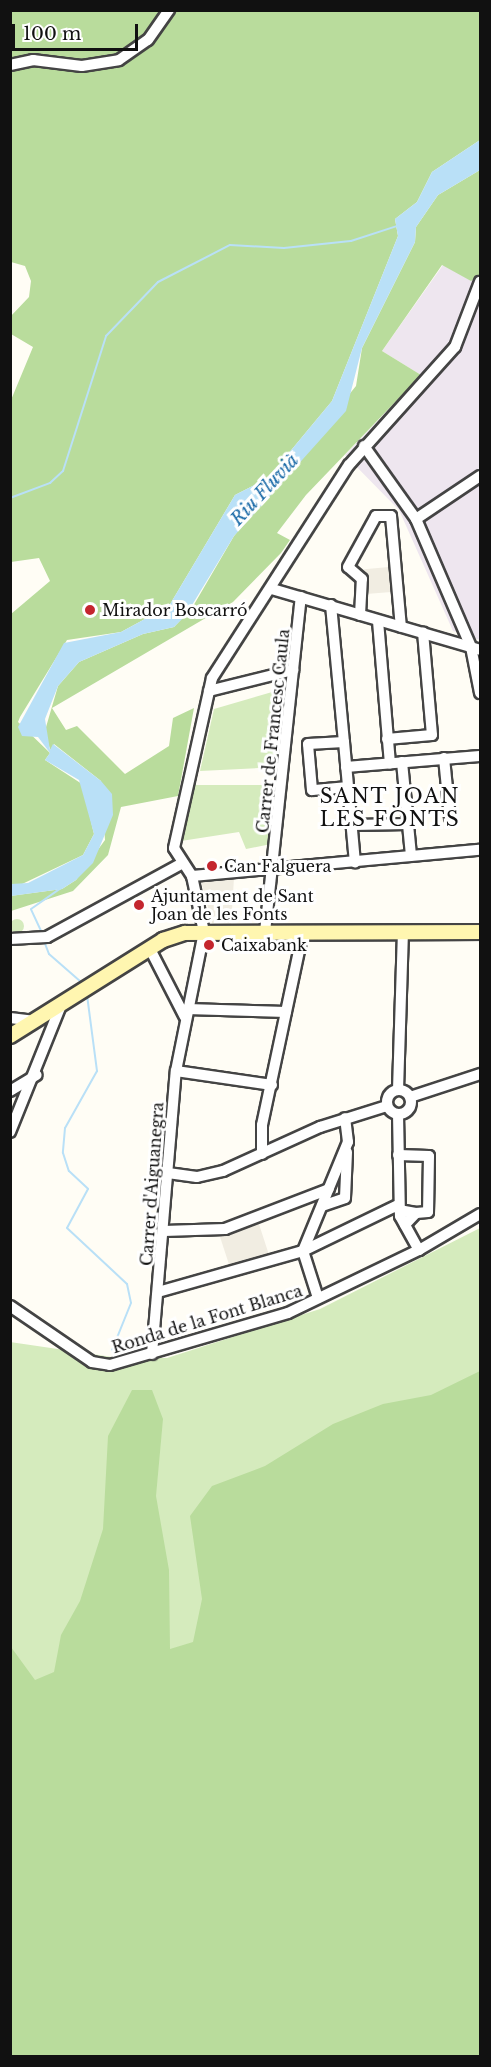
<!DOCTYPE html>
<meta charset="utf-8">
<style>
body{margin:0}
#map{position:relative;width:491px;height:2067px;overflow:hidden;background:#fffdf5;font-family:"Libre Baskerville",serif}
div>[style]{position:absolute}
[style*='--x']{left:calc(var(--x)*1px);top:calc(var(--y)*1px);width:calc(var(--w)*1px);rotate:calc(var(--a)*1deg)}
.industrial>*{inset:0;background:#eee6ef}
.green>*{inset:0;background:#d5ebbd}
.round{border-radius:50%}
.forest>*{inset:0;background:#b9dc9c}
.plaza>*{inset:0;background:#f1ede2;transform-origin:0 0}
.water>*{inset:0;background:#b9e0f7}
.stream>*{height:2px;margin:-1px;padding:0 1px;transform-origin:1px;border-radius:1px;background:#b9e0f7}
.roads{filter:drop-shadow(2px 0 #444) drop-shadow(-2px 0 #444) drop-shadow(0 2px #444) drop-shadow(0 -2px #444)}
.street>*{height:10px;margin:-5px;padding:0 5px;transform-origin:5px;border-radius:5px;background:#fff}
.street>.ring{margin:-5px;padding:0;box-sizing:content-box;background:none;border:10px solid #fff;border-radius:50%}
.secondary>*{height:14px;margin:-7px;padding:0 7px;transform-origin:7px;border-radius:7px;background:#fff6b0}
.dots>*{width:16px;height:16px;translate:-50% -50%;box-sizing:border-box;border:3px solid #fff;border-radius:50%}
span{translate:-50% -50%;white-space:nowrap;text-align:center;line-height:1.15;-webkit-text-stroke:6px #fff;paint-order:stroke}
.poi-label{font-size:16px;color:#111}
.left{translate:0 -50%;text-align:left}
.street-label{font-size:16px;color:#111}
.water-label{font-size:18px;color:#1768a6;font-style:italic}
.quarter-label{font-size:20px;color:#111;letter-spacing:1.5px}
.frame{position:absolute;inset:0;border:12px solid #111;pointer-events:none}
.scale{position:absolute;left:12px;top:24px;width:126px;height:27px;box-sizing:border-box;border:3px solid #111;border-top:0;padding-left:8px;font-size:18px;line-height:21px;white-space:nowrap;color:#111;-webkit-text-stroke:4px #fff;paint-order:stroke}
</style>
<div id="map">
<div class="industrial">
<i style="clip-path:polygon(443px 265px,471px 280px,480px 275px,480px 640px,453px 631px,399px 510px,345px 455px,421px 375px,382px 351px)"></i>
</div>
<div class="green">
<i style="clip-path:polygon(286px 688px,278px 767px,200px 771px,214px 709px)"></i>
<i style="clip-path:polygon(195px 785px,276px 785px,271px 844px,246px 849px,239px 832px,181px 841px)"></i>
<i class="round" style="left:10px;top:919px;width:14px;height:14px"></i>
<i style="clip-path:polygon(480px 1228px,480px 2056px,11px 2056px,10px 1342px,119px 1358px,167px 1358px,320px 1309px)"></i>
</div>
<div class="forest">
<i style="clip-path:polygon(11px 11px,480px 11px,480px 140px,432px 172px,417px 202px,395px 219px,398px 236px,332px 401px,268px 478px,235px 495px,169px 606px,121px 632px,67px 640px,20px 717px,18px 722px,50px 753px,45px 760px,82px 784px,94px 834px,83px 855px,20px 885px,10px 884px,11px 614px,50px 581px,39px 558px,11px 562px,11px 400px,33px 347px,11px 334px,10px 317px,29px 297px,31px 281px,25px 266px,11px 262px)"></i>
<i style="clip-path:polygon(480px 170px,480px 275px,471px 281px,442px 265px,382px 351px,421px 375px,306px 495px,277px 533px,290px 540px,281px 553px,233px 602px,52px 708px,66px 730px,77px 726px,125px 774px,169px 746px,173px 718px,194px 708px,178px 796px,121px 807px,108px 855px,73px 891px,11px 911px,10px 896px,62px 889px,76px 880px,105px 840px,101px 781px,54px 744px,51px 751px,44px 734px,58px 686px,79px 662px,143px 634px,174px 627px,192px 608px,234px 536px,356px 386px,362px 348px,415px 242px,416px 227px,438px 195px)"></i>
<i style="clip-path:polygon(480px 1371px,480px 2056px,11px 2056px,11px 1647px,35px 1680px,54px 1672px,61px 1635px,80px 1601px,103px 1529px,108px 1436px,132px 1390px,152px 1390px,163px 1419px,156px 1496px,169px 1570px,170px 1649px,193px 1642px,202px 1599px,190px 1516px,212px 1486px,265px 1466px,333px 1424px,383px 1404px,431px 1395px)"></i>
</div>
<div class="plaza">
<i style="left:389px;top:567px;width:25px;height:25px;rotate:85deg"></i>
<i style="clip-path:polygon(234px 878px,231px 926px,213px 926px,201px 881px)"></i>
<i style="left:258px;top:1221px;width:38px;height:41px;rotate:72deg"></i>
</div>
<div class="water">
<i style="clip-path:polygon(480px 140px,480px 170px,438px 195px,416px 227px,415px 242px,362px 348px,346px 411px,234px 536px,186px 615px,174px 627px,143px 634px,79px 662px,58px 686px,45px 719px,50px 750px,53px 744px,101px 781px,112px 794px,113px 815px,93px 863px,76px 880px,62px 889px,11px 896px,11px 884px,28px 883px,83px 855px,94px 834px,79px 780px,45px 760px,50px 753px,38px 737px,22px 736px,18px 727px,64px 643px,121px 632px,169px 606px,235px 495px,268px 478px,332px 401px,398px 236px,395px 219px,417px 202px,432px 172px)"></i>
</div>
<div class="stream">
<i style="--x:10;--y:498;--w:43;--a:-20.6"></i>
<i style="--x:50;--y:483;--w:18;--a:-43"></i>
<i style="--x:63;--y:471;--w:142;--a:-72.3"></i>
<i style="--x:106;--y:336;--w:75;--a:-46.1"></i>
<i style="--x:158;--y:282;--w:81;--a:-27.2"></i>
<i style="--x:230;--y:245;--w:54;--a:3.2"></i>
<i style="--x:284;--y:248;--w:67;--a:-6"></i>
<i style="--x:351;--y:241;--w:48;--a:-18.1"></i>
<i style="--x:42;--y:933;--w:26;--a:-115"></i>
<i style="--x:31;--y:909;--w:39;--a:-35"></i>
<i style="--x:44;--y:941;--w:14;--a:69"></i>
<i style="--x:49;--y:954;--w:43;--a:41.2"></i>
<i style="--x:87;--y:995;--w:77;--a:82.5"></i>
<i style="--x:97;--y:1071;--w:65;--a:119.3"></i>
<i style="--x:65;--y:1128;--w:25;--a:95"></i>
<i style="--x:63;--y:1153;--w:19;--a:72"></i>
<i style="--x:69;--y:1171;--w:26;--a:43"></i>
<i style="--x:88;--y:1189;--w:44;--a:118.3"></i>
<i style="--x:67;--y:1228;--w:82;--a:43"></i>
<i style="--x:127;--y:1284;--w:19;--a:78"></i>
<i style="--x:131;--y:1303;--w:51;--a:112"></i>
</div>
<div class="roads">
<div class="street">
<i style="--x:10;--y:65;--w:24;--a:-12"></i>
<i style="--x:33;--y:60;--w:49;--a:7"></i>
<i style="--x:82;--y:66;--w:37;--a:-9"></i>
<i style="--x:119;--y:60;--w:35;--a:-35"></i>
<i style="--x:148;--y:40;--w:37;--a:-55"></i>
<i style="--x:364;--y:446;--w:90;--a:54.5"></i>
<i style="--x:416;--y:519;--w:139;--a:66.7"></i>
<i style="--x:471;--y:647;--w:47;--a:78.9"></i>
<i style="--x:416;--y:519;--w:77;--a:-33.9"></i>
<i style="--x:272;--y:589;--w:217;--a:16.3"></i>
<i style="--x:331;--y:605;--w:138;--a:84.6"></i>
<i style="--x:360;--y:615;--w:36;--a:-87"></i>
<i style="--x:362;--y:579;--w:18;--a:-139"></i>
<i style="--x:348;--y:567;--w:58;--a:-61.2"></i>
<i style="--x:376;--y:516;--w:15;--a:0"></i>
<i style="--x:391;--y:516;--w:111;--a:84.9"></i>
<i style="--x:378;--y:621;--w:143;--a:85.2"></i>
<i style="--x:209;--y:691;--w:87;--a:-14"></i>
<i style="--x:387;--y:739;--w:45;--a:-5.1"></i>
<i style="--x:432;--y:735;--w:103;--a:-95"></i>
<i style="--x:444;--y:758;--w:60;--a:84.3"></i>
<i style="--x:402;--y:762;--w:94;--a:84.5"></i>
<i style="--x:346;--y:767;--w:134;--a:-4.7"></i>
<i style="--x:348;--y:787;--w:36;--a:175"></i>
<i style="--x:312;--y:790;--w:46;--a:-95"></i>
<i style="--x:308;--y:744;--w:36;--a:-3"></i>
<i style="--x:344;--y:742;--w:121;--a:84.8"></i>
<i style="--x:352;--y:825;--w:56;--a:-1"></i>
<i style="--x:192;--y:876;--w:289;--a:-5.2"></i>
<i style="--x:265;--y:932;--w:337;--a:-83.9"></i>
<i style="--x:10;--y:939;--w:37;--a:-3"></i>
<i style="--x:47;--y:937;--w:153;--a:-28.6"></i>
<i style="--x:150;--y:949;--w:76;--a:62.8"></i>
<i style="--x:187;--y:1009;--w:99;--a:1.7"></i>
<i style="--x:10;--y:1018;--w:23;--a:7"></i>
<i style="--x:176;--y:1071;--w:97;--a:8.3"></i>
<i style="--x:398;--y:1090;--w:158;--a:-88.2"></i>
<i class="ring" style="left:387px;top:1090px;width:14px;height:14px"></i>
<i style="--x:10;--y:1091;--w:31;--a:-31"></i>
<i style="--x:410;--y:1097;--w:74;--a:-18.2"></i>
<i style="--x:398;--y:1114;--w:102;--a:88.9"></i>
<i style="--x:400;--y:1216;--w:39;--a:61"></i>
<i style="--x:10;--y:1132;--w:137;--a:-68.1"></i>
<i style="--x:262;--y:1154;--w:29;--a:-90"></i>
<i style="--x:262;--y:1125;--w:197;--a:-78"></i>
<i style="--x:398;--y:1155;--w:31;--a:2"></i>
<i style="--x:429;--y:1156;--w:56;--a:91"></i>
<i style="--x:428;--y:1212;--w:12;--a:175"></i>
<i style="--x:168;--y:1173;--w:29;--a:8"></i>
<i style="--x:197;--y:1177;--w:27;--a:-13"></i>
<i style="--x:223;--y:1171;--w:107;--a:-24.4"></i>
<i style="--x:320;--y:1127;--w:70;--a:-17.4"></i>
<i style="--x:322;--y:1206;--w:24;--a:-19"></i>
<i style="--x:345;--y:1198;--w:46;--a:-87.5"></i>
<i style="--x:399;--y:1210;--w:17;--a:10"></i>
<i style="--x:416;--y:1213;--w:16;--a:133"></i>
<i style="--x:164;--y:1231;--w:61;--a:-1.9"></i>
<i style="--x:225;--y:1229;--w:111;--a:-21"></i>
<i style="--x:158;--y:1292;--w:151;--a:-15.8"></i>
<i style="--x:303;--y:1251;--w:106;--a:-25.8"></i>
<i style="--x:318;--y:1298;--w:49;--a:-107.7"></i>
<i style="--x:303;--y:1251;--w:118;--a:-67.6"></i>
<i style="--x:348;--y:1142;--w:24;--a:-97"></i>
<i style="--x:10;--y:1306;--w:99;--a:34.3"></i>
<i style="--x:92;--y:1362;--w:18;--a:9"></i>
<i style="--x:110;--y:1365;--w:185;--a:-16.3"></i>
<i style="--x:288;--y:1313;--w:145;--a:-25.7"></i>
<i style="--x:419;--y:1250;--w:71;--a:-30.5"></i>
<i style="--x:152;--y:1354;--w:284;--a:-85.2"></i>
<i style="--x:176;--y:1071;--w:142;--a:-78.6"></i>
<i style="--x:204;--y:932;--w:57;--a:-102.1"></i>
<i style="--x:192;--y:876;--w:33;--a:-123"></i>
<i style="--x:174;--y:848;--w:174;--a:-77.4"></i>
<i style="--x:212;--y:678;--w:253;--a:-57.3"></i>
<i style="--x:349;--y:465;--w:159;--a:-48.1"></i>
<i style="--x:455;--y:347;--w:70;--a:-69"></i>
</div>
<div class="secondary">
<i style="--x:10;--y:1036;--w:181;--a:-32.1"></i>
<i style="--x:163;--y:940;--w:23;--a:-18"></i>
<i style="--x:185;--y:933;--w:295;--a:-0.2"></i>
</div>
</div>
<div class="dots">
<i style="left:90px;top:610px;background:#c4262e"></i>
<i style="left:212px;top:866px;background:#c4262e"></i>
<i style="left:139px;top:905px;background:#c4262e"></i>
<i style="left:209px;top:945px;background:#c4262e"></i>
</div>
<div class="poi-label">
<span class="left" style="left:102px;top:610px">Mirador Boscarró</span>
<span class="left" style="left:224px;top:866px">Can Falguera</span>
<span class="left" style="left:151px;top:905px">Ajuntament de Sant<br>Joan de les Fonts</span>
<span class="left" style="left:221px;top:945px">Caixabank</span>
</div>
<div class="street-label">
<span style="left:273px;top:731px;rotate:-84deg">Carrer de Francesc Caula</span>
<span style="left:152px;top:1184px;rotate:-86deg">Carrer d'Aiguanegra</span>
<span style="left:207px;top:1319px;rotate:-17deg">Ronda de la Font Blanca</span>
</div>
<div class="water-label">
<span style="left:265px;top:490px;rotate:-47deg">Riu Fluvià</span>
</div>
<div class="quarter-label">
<span style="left:390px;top:808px">SANT JOAN<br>LES FONTS</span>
</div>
<div class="frame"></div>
<div class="scale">100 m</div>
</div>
